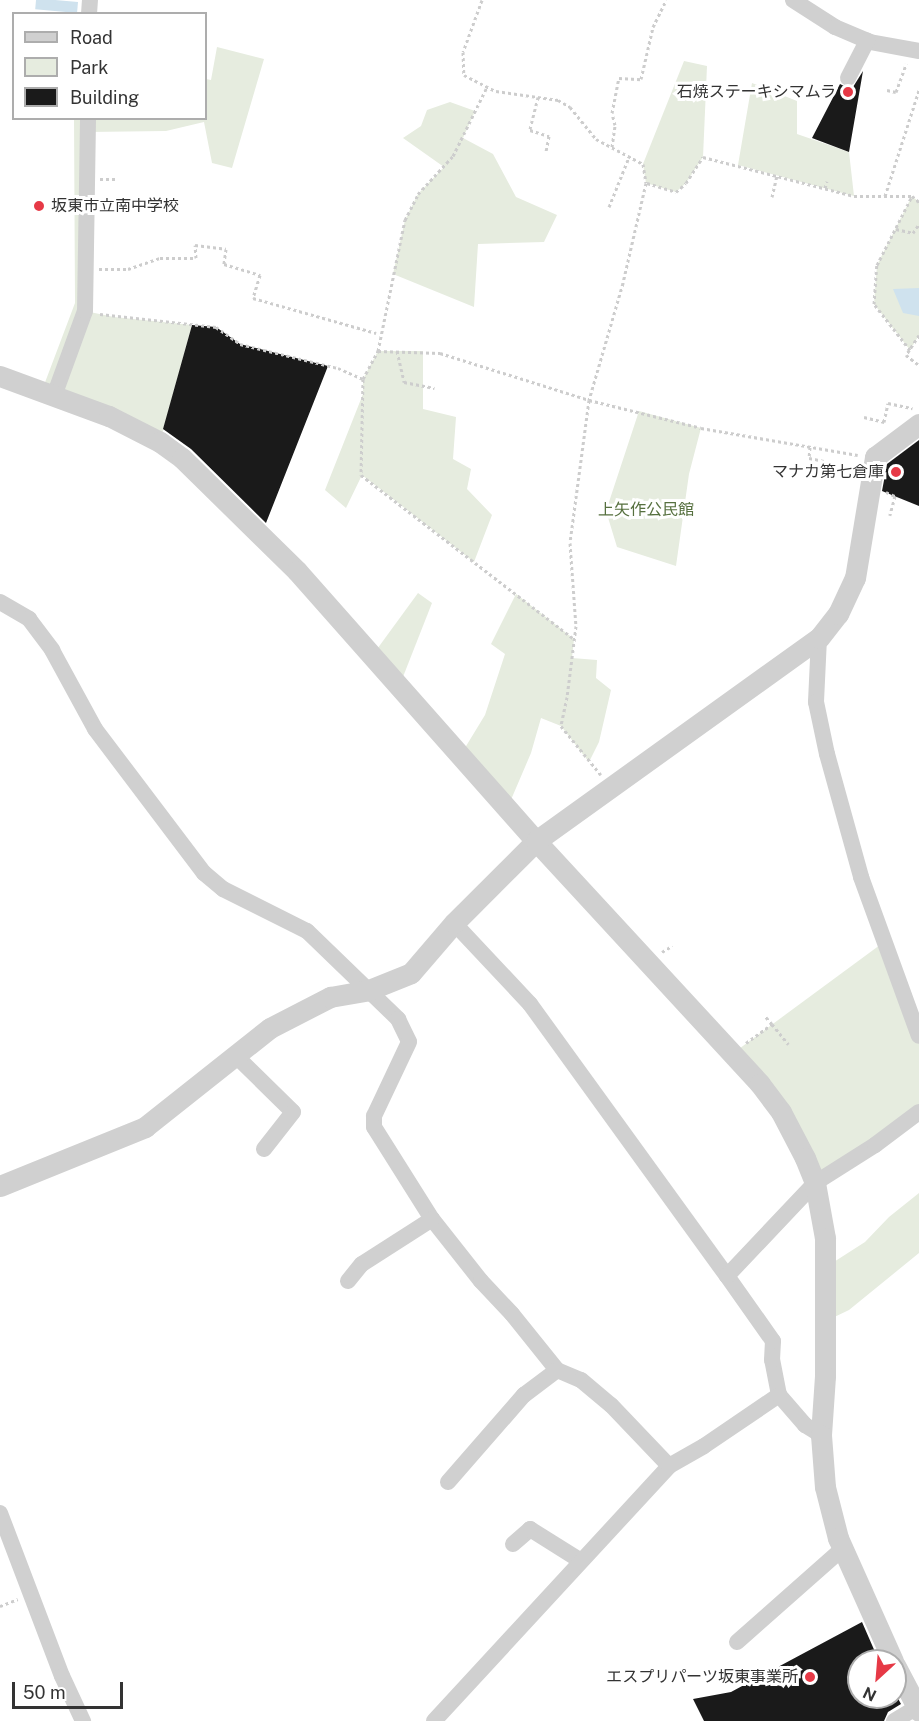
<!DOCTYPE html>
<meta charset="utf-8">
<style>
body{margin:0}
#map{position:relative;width:919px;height:1721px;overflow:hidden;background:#fff;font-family:"Public Sans","Noto Sans JP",sans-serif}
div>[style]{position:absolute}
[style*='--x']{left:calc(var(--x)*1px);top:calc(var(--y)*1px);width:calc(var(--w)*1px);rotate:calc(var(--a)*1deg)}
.green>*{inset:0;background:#e6ecdf}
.water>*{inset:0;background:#cfe2ee;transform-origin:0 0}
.building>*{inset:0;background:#1a1a1a}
.path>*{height:3px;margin-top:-1.5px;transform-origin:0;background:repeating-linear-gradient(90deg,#cdcdcd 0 3px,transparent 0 6px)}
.minor>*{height:16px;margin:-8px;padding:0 8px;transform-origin:8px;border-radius:8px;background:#d0d0d0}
.tertiary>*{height:21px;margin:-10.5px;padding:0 10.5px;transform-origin:10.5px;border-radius:10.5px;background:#d0d0d0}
.dots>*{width:16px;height:16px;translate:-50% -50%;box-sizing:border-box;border:3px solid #fff;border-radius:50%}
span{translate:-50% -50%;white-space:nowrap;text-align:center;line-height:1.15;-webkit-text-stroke:6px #fff;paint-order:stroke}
.poi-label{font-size:16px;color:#333}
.right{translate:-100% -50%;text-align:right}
.left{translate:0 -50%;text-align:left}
.park-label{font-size:16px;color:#56703f}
.legend{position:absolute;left:12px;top:12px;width:195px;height:108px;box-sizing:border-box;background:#fff;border:2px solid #adadad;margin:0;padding:8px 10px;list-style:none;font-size:18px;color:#333}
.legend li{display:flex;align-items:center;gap:12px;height:30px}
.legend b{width:30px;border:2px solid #adadad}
.north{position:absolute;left:847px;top:1649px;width:60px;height:60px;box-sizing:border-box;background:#fff;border:2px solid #adadad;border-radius:50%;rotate:206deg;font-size:16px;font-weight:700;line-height:24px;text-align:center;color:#333}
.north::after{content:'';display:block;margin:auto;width:21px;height:27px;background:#e63946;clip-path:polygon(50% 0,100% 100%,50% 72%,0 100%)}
.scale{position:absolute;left:12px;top:1682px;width:111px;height:27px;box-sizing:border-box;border:3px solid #333;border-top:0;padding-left:8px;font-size:18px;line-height:21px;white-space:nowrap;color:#333;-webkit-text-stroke:4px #fff;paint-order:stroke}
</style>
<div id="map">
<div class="green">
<i style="clip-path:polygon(217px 47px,264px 59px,232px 168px,212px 163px,204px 122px,166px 131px,88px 132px,85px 311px,114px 317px,192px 325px,160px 442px,41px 393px,75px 303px,74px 119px,206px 118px,206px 79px,211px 80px)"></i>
<i style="clip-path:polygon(684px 61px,707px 66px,703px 157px,686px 183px,676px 192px,646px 183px,643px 164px)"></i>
<i style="clip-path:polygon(752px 83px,797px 101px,797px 134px,849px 152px,854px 196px,738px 165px)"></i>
<i style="clip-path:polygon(450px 102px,475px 111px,463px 138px,493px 154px,516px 197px,557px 215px,544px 242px,478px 244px,474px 307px,393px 274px,405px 220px,418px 194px,444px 167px,403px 138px,421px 126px,427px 110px)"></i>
<i style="clip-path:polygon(912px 196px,919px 202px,919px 335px,910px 350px,874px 304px,877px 265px)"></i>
<i style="clip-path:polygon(378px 351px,423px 351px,423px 409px,456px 417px,453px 459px,471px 469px,467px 489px,492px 515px,474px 562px,362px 475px,346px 508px,325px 490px,363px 394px,363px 379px)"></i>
<i style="clip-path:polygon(639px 411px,701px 428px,689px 474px,676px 566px,617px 547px,606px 511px)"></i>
<i style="clip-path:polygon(418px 593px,432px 603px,399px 687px,372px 656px)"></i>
<i style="clip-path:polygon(516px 594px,574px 639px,572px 658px,597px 660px,596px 678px,611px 690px,599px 742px,589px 762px,561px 726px,541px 718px,531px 753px,507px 809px,460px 756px,485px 715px,505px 654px,491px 644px)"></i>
<i style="clip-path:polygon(884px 942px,919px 1036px,919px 1112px,815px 1183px,732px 1054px)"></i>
<i style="clip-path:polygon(919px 1193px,919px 1253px,849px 1310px,826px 1321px,826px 1267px,865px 1242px,889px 1217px)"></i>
</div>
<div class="water">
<i style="left:78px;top:2px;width:11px;height:42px;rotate:95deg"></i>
<i style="clip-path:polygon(919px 288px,919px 316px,903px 313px,893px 289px)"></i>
</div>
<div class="building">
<i style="clip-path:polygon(863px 71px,849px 152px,812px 138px,840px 84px,848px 88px,853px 87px)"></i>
<i style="clip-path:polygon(192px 325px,216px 327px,240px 344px,328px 366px,266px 523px,191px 449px,163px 429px)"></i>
<i style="clip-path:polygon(919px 440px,919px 506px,882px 491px,887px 464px)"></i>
<i style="clip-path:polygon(862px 1622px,879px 1661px,859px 1661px,859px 1697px,895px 1697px,895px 1693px,901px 1704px,888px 1712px,884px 1721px,704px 1721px,693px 1699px,731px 1692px)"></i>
</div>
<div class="path">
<i style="--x:482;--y:0;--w:55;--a:110.1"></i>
<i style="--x:463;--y:52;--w:23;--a:88"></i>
<i style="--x:464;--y:75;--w:36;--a:27"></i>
<i style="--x:496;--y:91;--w:63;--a:8.3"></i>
<i style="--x:558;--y:100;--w:14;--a:30"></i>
<i style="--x:570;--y:107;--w:41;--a:50.9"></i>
<i style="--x:596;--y:139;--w:53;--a:28"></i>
<i style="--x:643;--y:164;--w:19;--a:81"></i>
<i style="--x:646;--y:183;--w:103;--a:103"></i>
<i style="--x:623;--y:283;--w:122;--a:106.2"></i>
<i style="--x:589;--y:400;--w:144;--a:97.6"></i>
<i style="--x:570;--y:543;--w:83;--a:85.9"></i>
<i style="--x:576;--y:626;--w:72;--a:97.2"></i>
<i style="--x:567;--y:697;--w:30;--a:102"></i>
<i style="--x:561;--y:726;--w:63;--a:50.8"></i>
<i style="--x:887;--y:90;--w:9;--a:13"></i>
<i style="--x:896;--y:92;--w:30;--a:-70"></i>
<i style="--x:538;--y:97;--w:34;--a:104"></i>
<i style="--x:530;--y:130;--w:20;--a:18"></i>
<i style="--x:549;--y:136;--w:15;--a:101"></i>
<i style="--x:612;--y:147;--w:22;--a:-82"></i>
<i style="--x:615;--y:125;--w:12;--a:-104"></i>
<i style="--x:612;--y:113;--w:36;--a:-79"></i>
<i style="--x:619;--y:78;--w:22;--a:3"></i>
<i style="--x:641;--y:79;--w:53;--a:-77"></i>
<i style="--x:653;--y:27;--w:30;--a:-64"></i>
<i style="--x:100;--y:179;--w:16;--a:0"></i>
<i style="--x:647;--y:183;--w:30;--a:17"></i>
<i style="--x:676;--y:192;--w:13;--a:-42"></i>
<i style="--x:686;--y:183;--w:31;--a:-57"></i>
<i style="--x:703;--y:157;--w:156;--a:14.5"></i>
<i style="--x:854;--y:196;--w:58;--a:0"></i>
<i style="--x:912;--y:196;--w:9;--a:41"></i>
<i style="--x:825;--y:188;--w:7;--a:-74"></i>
<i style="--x:885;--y:196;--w:111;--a:-72.2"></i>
<i style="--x:772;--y:197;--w:23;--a:-77"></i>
<i style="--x:609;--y:207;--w:54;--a:-68.2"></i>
<i style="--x:896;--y:229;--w:17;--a:13"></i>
<i style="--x:913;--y:233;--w:11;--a:-56"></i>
<i style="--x:99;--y:269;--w:29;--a:0"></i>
<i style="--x:128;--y:269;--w:34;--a:-19"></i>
<i style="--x:160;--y:258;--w:36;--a:0"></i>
<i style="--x:196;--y:258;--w:13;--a:-94"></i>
<i style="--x:195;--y:245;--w:31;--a:7"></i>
<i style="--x:226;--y:249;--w:15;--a:98"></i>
<i style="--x:224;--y:264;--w:38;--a:17"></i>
<i style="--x:260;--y:275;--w:24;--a:107"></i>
<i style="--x:253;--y:298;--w:128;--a:15.9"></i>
<i style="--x:100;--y:314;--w:117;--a:6.4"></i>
<i style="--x:216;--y:327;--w:29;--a:35"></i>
<i style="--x:240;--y:344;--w:101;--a:13.8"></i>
<i style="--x:338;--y:368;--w:27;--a:24"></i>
<i style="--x:363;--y:379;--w:32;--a:-62"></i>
<i style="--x:378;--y:351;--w:62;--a:1.8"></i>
<i style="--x:440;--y:353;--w:156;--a:17.5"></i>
<i style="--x:589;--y:400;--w:115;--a:14"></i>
<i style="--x:701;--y:428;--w:159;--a:9.8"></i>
<i style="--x:919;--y:335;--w:24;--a:123"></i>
<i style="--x:906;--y:355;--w:16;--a:38"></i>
<i style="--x:910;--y:350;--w:58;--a:-128"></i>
<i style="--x:874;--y:304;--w:39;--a:-86"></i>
<i style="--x:877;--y:265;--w:77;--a:-63.1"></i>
<i style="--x:378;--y:351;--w:134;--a:-78.4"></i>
<i style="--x:405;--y:220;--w:29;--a:-63"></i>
<i style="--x:418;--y:194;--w:52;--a:-47.4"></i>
<i style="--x:453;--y:156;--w:77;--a:-63.8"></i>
<i style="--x:397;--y:351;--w:32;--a:77"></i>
<i style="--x:404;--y:382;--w:31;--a:11"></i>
<i style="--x:363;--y:379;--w:96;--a:91.2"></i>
<i style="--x:361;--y:475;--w:269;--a:37.6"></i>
<i style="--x:864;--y:417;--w:21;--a:14"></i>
<i style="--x:884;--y:422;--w:19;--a:-78"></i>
<i style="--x:888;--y:403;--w:25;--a:12"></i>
<i style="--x:810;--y:447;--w:11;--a:95"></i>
<i style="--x:809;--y:458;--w:15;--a:11"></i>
<i style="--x:886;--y:492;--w:10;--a:24"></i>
<i style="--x:895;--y:496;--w:20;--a:105"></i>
<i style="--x:662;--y:952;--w:12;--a:-31"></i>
<i style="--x:772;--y:1024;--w:26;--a:51"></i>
<i style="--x:746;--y:1043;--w:32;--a:-36"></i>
<i style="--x:772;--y:1024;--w:11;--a:-131"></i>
<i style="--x:0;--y:1606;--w:19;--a:-21"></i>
</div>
<div class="minor">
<i style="--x:793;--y:0;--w:50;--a:32.7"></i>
<i style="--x:835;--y:27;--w:38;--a:23"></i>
<i style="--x:870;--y:42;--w:50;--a:10.4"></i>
<i style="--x:89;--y:14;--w:14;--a:-86"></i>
<i style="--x:848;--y:78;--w:42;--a:-62.8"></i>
<i style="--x:54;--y:396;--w:90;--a:-70"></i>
<i style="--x:85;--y:311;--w:193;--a:-89.1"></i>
<i style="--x:0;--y:602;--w:34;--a:30"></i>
<i style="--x:29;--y:619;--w:39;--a:53"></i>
<i style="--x:52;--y:650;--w:90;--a:61.4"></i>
<i style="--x:95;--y:729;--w:181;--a:52.9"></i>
<i style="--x:204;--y:873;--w:25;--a:40"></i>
<i style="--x:223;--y:889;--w:94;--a:26.6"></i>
<i style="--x:307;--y:931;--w:127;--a:44"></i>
<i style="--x:398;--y:1019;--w:25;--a:64"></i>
<i style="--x:409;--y:1042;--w:82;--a:115.3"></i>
<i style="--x:374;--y:1116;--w:11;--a:90"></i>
<i style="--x:374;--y:1127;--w:109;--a:57.8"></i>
<i style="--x:432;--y:1219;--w:79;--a:51.7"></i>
<i style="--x:481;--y:1281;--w:45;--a:46.8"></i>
<i style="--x:512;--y:1314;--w:72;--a:51.2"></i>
<i style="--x:557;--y:1370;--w:26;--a:23"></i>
<i style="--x:581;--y:1380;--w:39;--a:40"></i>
<i style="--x:611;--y:1405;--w:84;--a:46.4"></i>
<i style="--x:819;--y:638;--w:64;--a:92.7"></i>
<i style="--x:816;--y:702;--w:53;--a:78.1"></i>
<i style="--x:827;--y:754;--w:128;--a:74.5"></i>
<i style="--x:861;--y:877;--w:169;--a:70"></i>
<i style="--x:454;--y:923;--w:111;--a:46.8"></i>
<i style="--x:530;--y:1004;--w:336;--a:54.1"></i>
<i style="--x:235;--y:1055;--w:81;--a:44.5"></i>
<i style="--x:293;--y:1112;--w:47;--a:128.1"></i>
<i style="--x:348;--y:1281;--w:22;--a:-51"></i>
<i style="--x:362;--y:1264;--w:83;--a:-32.7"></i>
<i style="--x:779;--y:1395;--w:36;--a:-101"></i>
<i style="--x:772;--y:1360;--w:19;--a:-87"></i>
<i style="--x:773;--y:1341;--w:80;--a:-125.3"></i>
<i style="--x:727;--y:1276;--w:128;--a:-46.6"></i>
<i style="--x:815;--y:1183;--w:71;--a:-32.3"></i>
<i style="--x:875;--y:1145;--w:55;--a:-36.9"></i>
<i style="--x:448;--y:1482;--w:116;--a:-48.9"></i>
<i style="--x:524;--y:1395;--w:41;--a:-37.1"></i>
<i style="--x:0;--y:1513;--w:174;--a:69.2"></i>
<i style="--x:62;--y:1676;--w:50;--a:65"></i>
<i style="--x:513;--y:1544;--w:23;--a:-41"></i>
<i style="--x:530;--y:1529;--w:60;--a:32.1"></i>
<i style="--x:737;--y:1642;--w:140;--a:-41.5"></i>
<i style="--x:434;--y:1721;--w:347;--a:-47.3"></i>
<i style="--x:669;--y:1466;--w:40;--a:-29.7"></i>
<i style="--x:704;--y:1446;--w:91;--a:-34.2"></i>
<i style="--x:779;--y:1395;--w:40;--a:49"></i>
<i style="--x:805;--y:1425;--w:19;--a:32"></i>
<i style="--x:894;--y:1721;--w:27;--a:-31"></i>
</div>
<div class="tertiary">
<i style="--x:0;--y:376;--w:116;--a:20.2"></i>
<i style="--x:109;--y:416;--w:57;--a:27"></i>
<i style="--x:160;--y:442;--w:27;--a:36"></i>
<i style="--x:182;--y:458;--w:161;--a:44.5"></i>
<i style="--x:297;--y:571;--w:361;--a:48.5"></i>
<i style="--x:536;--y:841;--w:330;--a:47.3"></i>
<i style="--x:760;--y:1084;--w:35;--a:53"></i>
<i style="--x:781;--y:1112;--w:52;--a:62.4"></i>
<i style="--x:805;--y:1158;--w:27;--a:68"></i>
<i style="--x:815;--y:1183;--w:56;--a:79.7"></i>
<i style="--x:825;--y:1238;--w:138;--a:90"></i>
<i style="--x:825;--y:1376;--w:59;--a:93.9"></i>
<i style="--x:821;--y:1435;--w:52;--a:85.6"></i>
<i style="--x:825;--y:1487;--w:53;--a:75.7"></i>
<i style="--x:838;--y:1538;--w:135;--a:65.9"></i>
<i style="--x:0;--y:1186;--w:157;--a:-22.1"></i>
<i style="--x:145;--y:1127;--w:159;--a:-38.4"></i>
<i style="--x:270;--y:1028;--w:68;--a:-27.3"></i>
<i style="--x:330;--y:997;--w:40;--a:-10"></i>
<i style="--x:369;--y:990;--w:45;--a:-22"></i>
<i style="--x:411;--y:973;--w:66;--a:-49.3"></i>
<i style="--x:454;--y:923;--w:116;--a:-45"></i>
<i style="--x:536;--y:841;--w:348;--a:-35.7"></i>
<i style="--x:819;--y:638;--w:31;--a:-52"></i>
<i style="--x:838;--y:614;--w:40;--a:-65"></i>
<i style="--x:855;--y:578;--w:123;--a:-80.6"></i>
<i style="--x:875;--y:457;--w:55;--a:-36.9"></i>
<i style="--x:895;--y:1665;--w:52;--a:62.4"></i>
</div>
<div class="dots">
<i style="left:848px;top:92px;background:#e63946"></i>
<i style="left:39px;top:206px;background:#e63946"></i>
<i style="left:896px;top:472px;background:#e63946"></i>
<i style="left:810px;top:1677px;background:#e63946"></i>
</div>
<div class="poi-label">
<span class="right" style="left:836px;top:92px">石焼ステーキシマムラ</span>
<span class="left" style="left:51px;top:206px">坂東市立南中学校</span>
<span class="right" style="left:884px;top:472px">マナカ第七倉庫</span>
<span class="right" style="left:798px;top:1677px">エスプリパーツ坂東事業所</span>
</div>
<div class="park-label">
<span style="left:646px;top:510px">上矢作公民館</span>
</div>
<ul class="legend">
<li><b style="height:8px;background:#d0d0d0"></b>Road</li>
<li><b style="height:16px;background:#e6ecdf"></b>Park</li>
<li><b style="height:16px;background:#1a1a1a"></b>Building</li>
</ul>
<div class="north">N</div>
<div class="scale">50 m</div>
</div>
